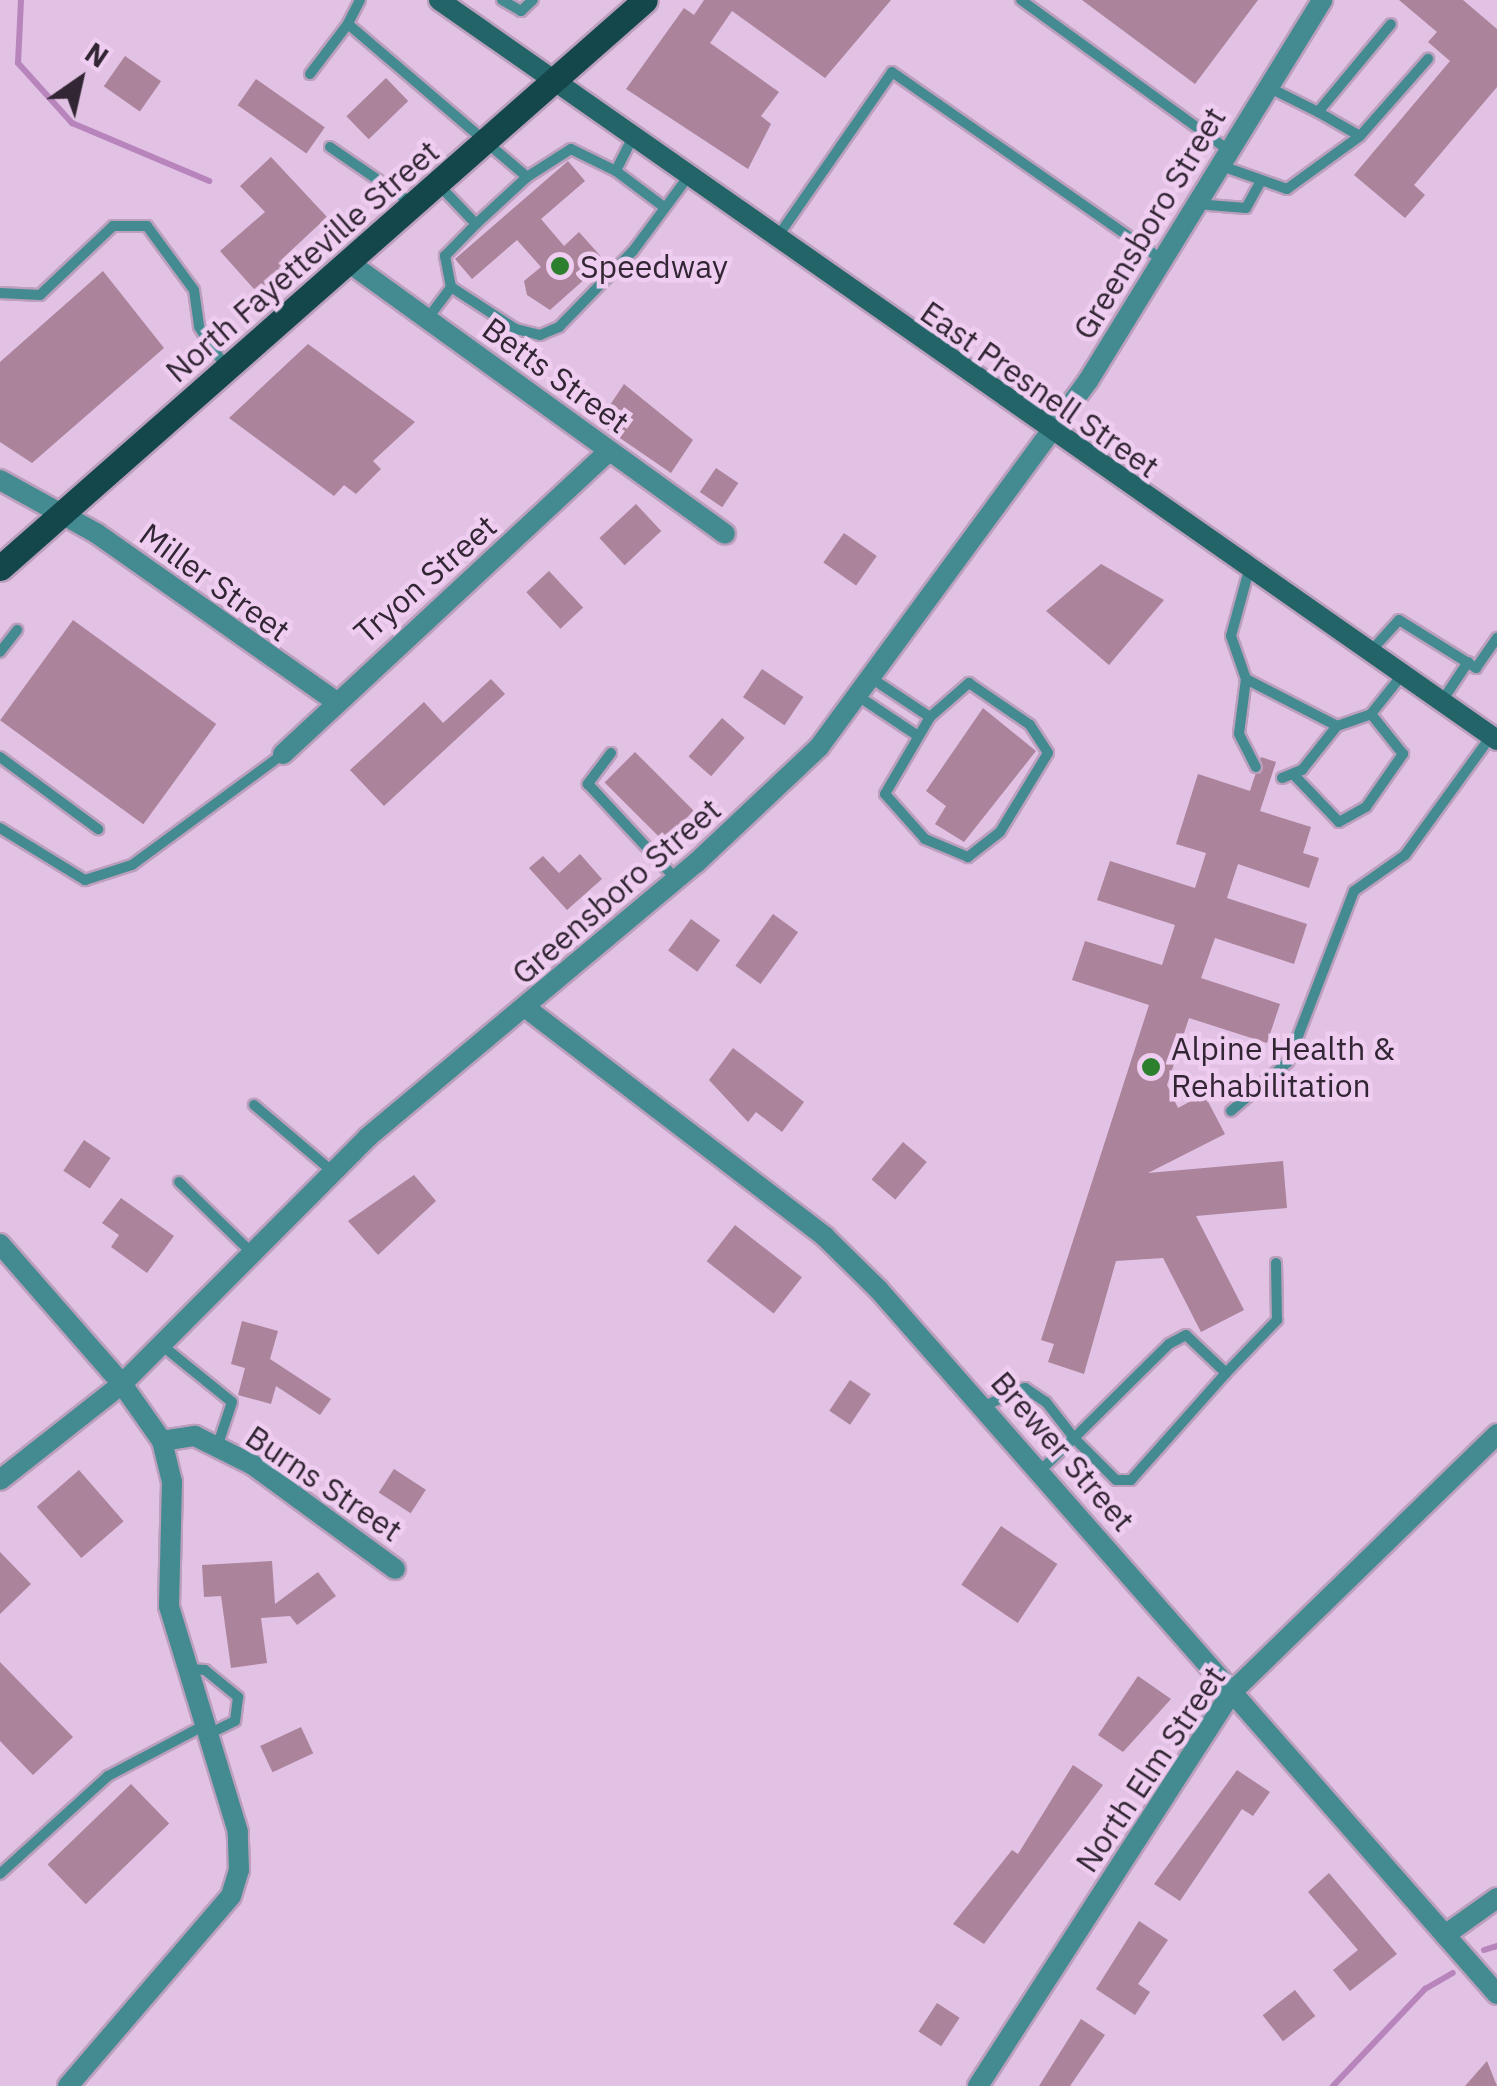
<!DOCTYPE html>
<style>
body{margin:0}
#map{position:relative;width:1497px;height:2086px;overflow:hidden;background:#e1c1e4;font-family:"IBM Plex Sans",sans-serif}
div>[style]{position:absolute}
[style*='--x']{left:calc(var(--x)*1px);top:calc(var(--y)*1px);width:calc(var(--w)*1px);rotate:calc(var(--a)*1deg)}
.stream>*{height:6px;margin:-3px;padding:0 3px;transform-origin:3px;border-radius:3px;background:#b784bc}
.building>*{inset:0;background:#ab839a;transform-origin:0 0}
.roads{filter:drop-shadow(2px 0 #bb9fbd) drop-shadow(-2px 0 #bb9fbd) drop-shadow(0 2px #bb9fbd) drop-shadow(0 -2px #bb9fbd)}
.service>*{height:10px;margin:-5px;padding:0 5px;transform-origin:5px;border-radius:5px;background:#448b91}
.minor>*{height:20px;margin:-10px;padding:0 10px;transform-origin:10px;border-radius:10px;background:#448b91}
.secondary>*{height:20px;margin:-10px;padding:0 10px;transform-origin:10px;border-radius:10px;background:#236469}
.primary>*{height:25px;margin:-12.5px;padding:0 12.5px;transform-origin:12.5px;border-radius:12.5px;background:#13474c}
.dots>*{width:28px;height:28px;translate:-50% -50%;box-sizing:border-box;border:5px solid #eecdf1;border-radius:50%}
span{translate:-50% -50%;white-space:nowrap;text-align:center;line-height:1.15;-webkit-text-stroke:9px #eecdf1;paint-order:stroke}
.street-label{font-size:32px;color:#332634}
.poi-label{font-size:32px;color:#332634}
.left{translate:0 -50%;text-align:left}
.north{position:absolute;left:30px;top:30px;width:100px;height:100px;-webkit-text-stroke:8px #eecdf1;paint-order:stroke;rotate:34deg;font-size:28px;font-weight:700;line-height:40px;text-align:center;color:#332634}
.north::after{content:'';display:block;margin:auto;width:35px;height:45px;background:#332634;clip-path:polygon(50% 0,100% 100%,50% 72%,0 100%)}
</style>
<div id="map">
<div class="stream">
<i style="--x:21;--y:0;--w:63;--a:92.7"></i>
<i style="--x:18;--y:63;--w:81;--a:48"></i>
<i style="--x:72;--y:123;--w:149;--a:22.9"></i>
<i style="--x:1484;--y:1950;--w:14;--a:-17"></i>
<i style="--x:1333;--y:2086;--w:134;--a:-46.5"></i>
<i style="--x:1425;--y:1989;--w:32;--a:-30"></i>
</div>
<div class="building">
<i style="clip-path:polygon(704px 0,891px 0,825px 78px,732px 11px,710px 43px,779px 92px,761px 116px,771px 124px,748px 169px,626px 89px,684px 8px,694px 15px)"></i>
<i style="clip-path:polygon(1082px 0,1258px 0,1195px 84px)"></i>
<i style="clip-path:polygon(1399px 0,1463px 0,1497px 29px,1497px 87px,1414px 185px,1425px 195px,1405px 218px,1354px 175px,1450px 61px,1428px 42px,1437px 32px)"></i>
<i style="left:125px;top:56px;width:44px;height:37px;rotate:35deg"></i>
<i style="left:386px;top:78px;width:32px;height:55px;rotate:46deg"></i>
<i style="left:256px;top:79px;width:84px;height:32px;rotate:35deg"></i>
<i style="clip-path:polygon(271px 157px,327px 217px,281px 260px,292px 272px,262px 298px,220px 251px,265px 212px,240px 186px)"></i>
<i style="clip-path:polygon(568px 161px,585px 181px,541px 219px,564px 246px,579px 232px,605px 261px,550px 310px,527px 295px,524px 281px,541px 267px,517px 240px,472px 279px,455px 259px)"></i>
<i style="clip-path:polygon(103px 271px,164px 348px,32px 463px,0 442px,0 362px)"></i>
<i style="clip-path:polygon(308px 344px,415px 422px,373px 461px,381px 469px,356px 494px,344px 485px,334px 496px,229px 418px)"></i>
<i style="clip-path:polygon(624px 384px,693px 440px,671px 473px,598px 423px)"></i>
<i style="left:716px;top:468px;width:27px;height:29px;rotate:34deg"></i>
<i style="left:636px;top:504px;width:37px;height:50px;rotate:47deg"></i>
<i style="left:844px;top:533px;width:40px;height:36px;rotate:35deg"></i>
<i style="clip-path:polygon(1101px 564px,1164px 600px,1109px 665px,1046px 611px)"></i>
<i style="left:549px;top:571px;width:50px;height:31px;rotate:47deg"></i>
<i style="left:73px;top:620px;width:177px;height:124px;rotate:36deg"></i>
<i style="left:762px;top:669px;width:50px;height:34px;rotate:34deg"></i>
<i style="clip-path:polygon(491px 679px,505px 694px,384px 806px,350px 770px,424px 702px,443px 723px)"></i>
<i style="clip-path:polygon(983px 708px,1036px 751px,964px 842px,935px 824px,946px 806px,926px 791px)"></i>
<i style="left:722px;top:718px;width:30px;height:51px;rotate:41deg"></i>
<i style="left:635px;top:752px;width:83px;height:43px;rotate:45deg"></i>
<i style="clip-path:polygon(1261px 757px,1276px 762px,1260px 811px,1311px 827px,1303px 853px,1319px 858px,1309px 888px,1238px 864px,1227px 898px,1307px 924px,1294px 964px,1215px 938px,1201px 978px,1280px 1004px,1267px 1043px,1189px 1018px,1167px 1085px,1178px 1108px,1204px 1094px,1225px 1134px,1148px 1173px,1283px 1161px,1287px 1208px,1196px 1216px,1244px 1310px,1201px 1332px,1163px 1258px,1116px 1261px,1084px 1374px,1048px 1362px,1054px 1344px,1041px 1340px,1149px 1005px,1072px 980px,1085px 941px,1162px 965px,1175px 925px,1097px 900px,1110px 861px,1195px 888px,1206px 853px,1176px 844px,1198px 774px,1250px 791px)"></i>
<i style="clip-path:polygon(580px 854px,602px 879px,567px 910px,529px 868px,543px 856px,559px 873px)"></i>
<i style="left:773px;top:914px;width:31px;height:64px;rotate:36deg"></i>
<i style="left:691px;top:919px;width:36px;height:39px;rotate:36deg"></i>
<i style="clip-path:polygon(733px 1048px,804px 1102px,782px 1132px,756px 1112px,748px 1122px,709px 1080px)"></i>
<i style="left:84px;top:1140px;width:32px;height:37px;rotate:34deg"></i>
<i style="left:903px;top:1142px;width:31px;height:49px;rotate:40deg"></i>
<i style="clip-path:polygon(414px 1175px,436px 1201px,378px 1255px,348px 1221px)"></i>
<i style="clip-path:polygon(121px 1198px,174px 1236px,147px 1273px,111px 1247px,119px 1235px,102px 1223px)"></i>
<i style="left:735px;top:1225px;width:85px;height:46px;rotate:38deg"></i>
<i style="clip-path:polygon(242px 1321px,278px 1331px,270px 1359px,331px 1399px,320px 1415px,276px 1386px,271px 1404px,238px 1395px,245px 1368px,231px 1364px)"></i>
<i style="left:850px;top:1380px;width:25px;height:37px;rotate:34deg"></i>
<i style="left:394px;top:1469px;width:38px;height:28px;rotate:33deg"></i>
<i style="left:79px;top:1470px;width:68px;height:56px;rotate:49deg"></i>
<i style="left:1001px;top:1526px;width:68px;height:71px;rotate:34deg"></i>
<i style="clip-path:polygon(0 1552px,31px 1584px,0 1614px)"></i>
<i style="clip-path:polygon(272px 1561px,275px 1604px,318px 1572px,336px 1596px,297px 1625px,290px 1616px,261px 1618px,267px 1663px,231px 1668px,221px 1596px,204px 1597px,202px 1565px)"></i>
<i style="clip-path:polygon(0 1662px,73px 1737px,33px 1775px,0 1741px)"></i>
<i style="clip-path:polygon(1138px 1676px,1171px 1699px,1123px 1752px,1098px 1735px)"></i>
<i style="left:301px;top:1727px;width:29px;height:45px;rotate:65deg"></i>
<i style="clip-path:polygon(1073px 1765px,1103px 1785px,984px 1944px,953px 1924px,1012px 1850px,1018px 1854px)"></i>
<i style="clip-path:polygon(1237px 1770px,1270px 1792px,1253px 1816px,1242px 1809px,1180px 1901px,1154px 1884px)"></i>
<i style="left:131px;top:1784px;width:55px;height:116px;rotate:46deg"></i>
<i style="clip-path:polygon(1329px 1873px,1397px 1954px,1350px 1991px,1333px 1970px,1358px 1950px,1308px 1892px)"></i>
<i style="clip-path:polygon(1139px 1921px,1168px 1940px,1138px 1984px,1150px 1992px,1135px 2015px,1096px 1989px)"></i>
<i style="left:1295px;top:1990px;width:33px;height:41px;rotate:52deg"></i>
<i style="left:937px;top:2003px;width:27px;height:34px;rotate:33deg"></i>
<i style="clip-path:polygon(1081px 2019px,1105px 2035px,1070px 2086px,1039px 2086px)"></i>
<i style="clip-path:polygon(1487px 2061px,1497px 2086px,1465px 2086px)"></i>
</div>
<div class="roads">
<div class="service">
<i style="--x:360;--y:0;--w:27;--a:117"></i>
<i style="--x:348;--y:24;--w:235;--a:40.5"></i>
<i style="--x:527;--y:177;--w:69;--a:137.3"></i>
<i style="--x:476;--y:224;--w:54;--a:-133.5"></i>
<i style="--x:502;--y:0;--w:22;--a:30"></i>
<i style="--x:521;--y:11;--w:16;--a:-43"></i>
<i style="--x:1021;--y:0;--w:256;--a:35.9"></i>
<i style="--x:310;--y:74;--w:63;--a:-52.8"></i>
<i style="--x:1268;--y:87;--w:56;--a:26.6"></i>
<i style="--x:1318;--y:112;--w:114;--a:-50.3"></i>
<i style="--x:1318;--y:112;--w:48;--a:29.7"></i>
<i style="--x:633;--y:137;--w:38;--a:117"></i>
<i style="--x:616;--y:171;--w:60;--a:36.9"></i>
<i style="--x:330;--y:147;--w:97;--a:34.5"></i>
<i style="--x:1219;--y:165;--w:72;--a:19.4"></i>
<i style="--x:1287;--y:189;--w:90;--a:-36"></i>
<i style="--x:1360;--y:136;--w:103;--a:-48.6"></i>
<i style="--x:527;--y:177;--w:52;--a:-32.5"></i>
<i style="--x:571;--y:149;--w:50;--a:26.1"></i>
<i style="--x:1196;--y:204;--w:50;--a:4.6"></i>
<i style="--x:1246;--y:208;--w:31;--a:-61"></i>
<i style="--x:776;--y:239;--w:203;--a:-55.2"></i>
<i style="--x:892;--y:72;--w:328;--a:34.8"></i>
<i style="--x:451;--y:287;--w:32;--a:-101"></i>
<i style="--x:445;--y:256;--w:45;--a:-45.9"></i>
<i style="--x:0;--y:293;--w:40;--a:2.9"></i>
<i style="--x:40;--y:295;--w:100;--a:-43.4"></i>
<i style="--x:113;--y:226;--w:34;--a:0"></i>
<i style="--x:147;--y:226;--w:79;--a:53.7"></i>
<i style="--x:194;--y:290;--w:37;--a:82"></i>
<i style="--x:199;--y:327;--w:47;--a:56.3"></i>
<i style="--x:428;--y:318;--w:39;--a:-53"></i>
<i style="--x:451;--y:287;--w:77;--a:32.9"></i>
<i style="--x:516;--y:329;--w:25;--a:14"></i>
<i style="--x:540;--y:335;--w:21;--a:-23"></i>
<i style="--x:559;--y:327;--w:106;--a:-45.8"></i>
<i style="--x:633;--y:251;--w:92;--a:-53.4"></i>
<i style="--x:1249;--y:570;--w:68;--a:105.3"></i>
<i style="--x:1231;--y:636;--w:46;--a:70.8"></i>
<i style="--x:1246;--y:679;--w:102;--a:27.3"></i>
<i style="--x:1337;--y:726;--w:36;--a:-19"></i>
<i style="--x:1371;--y:714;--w:50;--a:-51.5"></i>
<i style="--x:0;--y:652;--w:28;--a:-52"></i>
<i style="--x:1370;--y:652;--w:43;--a:-47.8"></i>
<i style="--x:1399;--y:620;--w:91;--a:31.9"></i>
<i style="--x:1476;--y:668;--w:37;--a:-55"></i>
<i style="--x:1246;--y:679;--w:55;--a:97.3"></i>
<i style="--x:1239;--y:734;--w:37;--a:63"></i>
<i style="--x:874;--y:680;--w:67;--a:33.5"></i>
<i style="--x:969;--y:683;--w:74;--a:34.5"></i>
<i style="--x:1030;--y:725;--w:33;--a:57"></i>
<i style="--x:1048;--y:753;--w:92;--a:121.3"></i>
<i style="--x:1000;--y:832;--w:41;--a:142"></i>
<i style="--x:968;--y:857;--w:47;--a:-157.3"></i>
<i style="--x:925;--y:839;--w:60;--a:-131.6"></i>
<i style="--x:885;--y:794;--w:89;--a:-59.7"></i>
<i style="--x:930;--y:717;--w:52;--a:-41.1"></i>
<i style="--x:861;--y:698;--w:69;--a:33.7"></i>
<i style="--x:1442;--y:701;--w:47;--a:-56.3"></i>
<i style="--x:611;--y:753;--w:39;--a:127"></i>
<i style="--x:588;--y:784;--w:129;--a:47.2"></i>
<i style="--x:0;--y:757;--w:122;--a:36.3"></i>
<i style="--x:1294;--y:775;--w:65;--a:46.2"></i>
<i style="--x:1339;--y:822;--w:31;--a:-29"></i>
<i style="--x:1366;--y:807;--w:65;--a:-55.1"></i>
<i style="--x:1403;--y:754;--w:51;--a:-128.7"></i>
<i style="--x:1282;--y:778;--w:22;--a:-22"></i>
<i style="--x:1302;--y:770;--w:56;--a:-51.5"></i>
<i style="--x:0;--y:828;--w:100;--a:31.5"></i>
<i style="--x:85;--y:880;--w:49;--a:-17.7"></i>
<i style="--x:132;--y:865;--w:187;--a:-36.3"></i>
<i style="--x:254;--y:1105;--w:104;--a:40.3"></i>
<i style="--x:1231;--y:1111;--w:75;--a:-40.7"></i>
<i style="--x:1288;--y:1062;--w:183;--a:-68.9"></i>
<i style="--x:1354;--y:891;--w:62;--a:-35.2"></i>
<i style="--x:1405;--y:855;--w:147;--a:-54.1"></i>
<i style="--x:179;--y:1182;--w:102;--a:44.2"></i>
<i style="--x:164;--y:1347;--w:87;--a:39"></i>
<i style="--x:232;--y:1402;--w:47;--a:108.4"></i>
<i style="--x:1226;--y:1373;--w:74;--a:-46.1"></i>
<i style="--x:1277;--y:1320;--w:57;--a:-91"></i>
<i style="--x:984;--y:1406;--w:45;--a:-23.7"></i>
<i style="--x:1025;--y:1388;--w:25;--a:34"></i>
<i style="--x:1046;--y:1402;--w:46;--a:52.1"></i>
<i style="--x:1074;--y:1438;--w:59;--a:45"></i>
<i style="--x:1116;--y:1480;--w:15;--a:0"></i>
<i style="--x:1131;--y:1480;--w:143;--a:-48.4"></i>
<i style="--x:1226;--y:1373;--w:55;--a:-136.5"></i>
<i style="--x:1186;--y:1335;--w:19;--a:152"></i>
<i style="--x:1169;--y:1344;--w:134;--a:135.3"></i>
<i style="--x:1074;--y:1438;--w:47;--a:135.9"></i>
<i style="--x:188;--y:1669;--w:17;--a:3"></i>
<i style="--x:205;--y:1670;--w:43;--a:39.3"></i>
<i style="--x:238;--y:1697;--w:24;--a:97"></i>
<i style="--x:235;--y:1721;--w:30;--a:154"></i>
<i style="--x:0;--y:1874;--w:146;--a:-42.2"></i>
<i style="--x:108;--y:1776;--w:110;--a:-27.7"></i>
</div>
<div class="minor">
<i style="--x:351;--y:264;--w:461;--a:35.8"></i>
<i style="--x:0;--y:480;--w:110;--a:28.9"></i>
<i style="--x:96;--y:533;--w:291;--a:35.1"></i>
<i style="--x:283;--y:754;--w:445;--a:-42.9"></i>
<i style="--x:526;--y:1008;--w:377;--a:37.4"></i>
<i style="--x:825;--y:1237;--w:74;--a:44.5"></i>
<i style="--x:878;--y:1289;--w:938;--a:48.72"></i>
<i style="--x:0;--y:1244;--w:186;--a:48.9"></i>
<i style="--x:122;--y:1384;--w:155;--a:141.8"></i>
<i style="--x:162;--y:1441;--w:33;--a:-9"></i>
<i style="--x:195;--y:1436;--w:65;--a:26.6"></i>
<i style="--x:253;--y:1465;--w:176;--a:36.2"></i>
<i style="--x:1445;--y:1935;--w:64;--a:-35.4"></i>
<i style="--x:68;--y:2086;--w:250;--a:-49.4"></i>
<i style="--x:231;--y:1896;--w:27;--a:-73"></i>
<i style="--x:239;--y:1870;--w:38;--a:-92"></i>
<i style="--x:238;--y:1832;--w:236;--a:-107"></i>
<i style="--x:169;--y:1606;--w:124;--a:-88.6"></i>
<i style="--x:172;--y:1482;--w:42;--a:-103.7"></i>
<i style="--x:162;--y:1441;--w:70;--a:-125.1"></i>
<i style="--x:122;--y:1384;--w:349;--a:-45.1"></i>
<i style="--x:368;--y:1137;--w:427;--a:-39.9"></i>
<i style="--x:696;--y:863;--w:169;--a:-43.3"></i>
<i style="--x:819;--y:747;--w:454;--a:-53.7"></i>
<i style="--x:1088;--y:381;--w:447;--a:-58.4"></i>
<i style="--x:978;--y:2086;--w:469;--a:-57.2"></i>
<i style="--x:1232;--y:1692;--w:370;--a:-44.2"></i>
</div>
<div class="secondary">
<i style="--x:439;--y:0;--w:1291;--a:34.97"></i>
</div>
<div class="primary">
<i style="--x:0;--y:568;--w:859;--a:-41.37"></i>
</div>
</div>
<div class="dots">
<i style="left:560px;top:266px;background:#2c802d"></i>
<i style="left:1151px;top:1067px;background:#2c802d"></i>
</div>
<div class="street-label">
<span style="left:1149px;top:223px;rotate:-59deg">Greensboro Street</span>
<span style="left:302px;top:261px;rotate:-41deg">North Fayetteville Street</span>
<span style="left:556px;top:375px;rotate:36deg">Betts Street</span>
<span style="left:1040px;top:389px;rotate:35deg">East Presnell Street</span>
<span style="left:425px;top:579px;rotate:-41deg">Tryon Street</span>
<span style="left:215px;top:582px;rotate:36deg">Miller Street</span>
<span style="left:616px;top:891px;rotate:-41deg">Greensboro Street</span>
<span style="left:1063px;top:1451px;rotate:49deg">Brewer Street</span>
<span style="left:324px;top:1483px;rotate:34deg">Burns Street</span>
<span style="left:1150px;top:1769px;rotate:-56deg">North Elm Street</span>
</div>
<div class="poi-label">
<span class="left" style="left:580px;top:266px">Speedway</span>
<span class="left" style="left:1171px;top:1067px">Alpine Health &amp;<br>Rehabilitation</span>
</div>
<div class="north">N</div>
</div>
